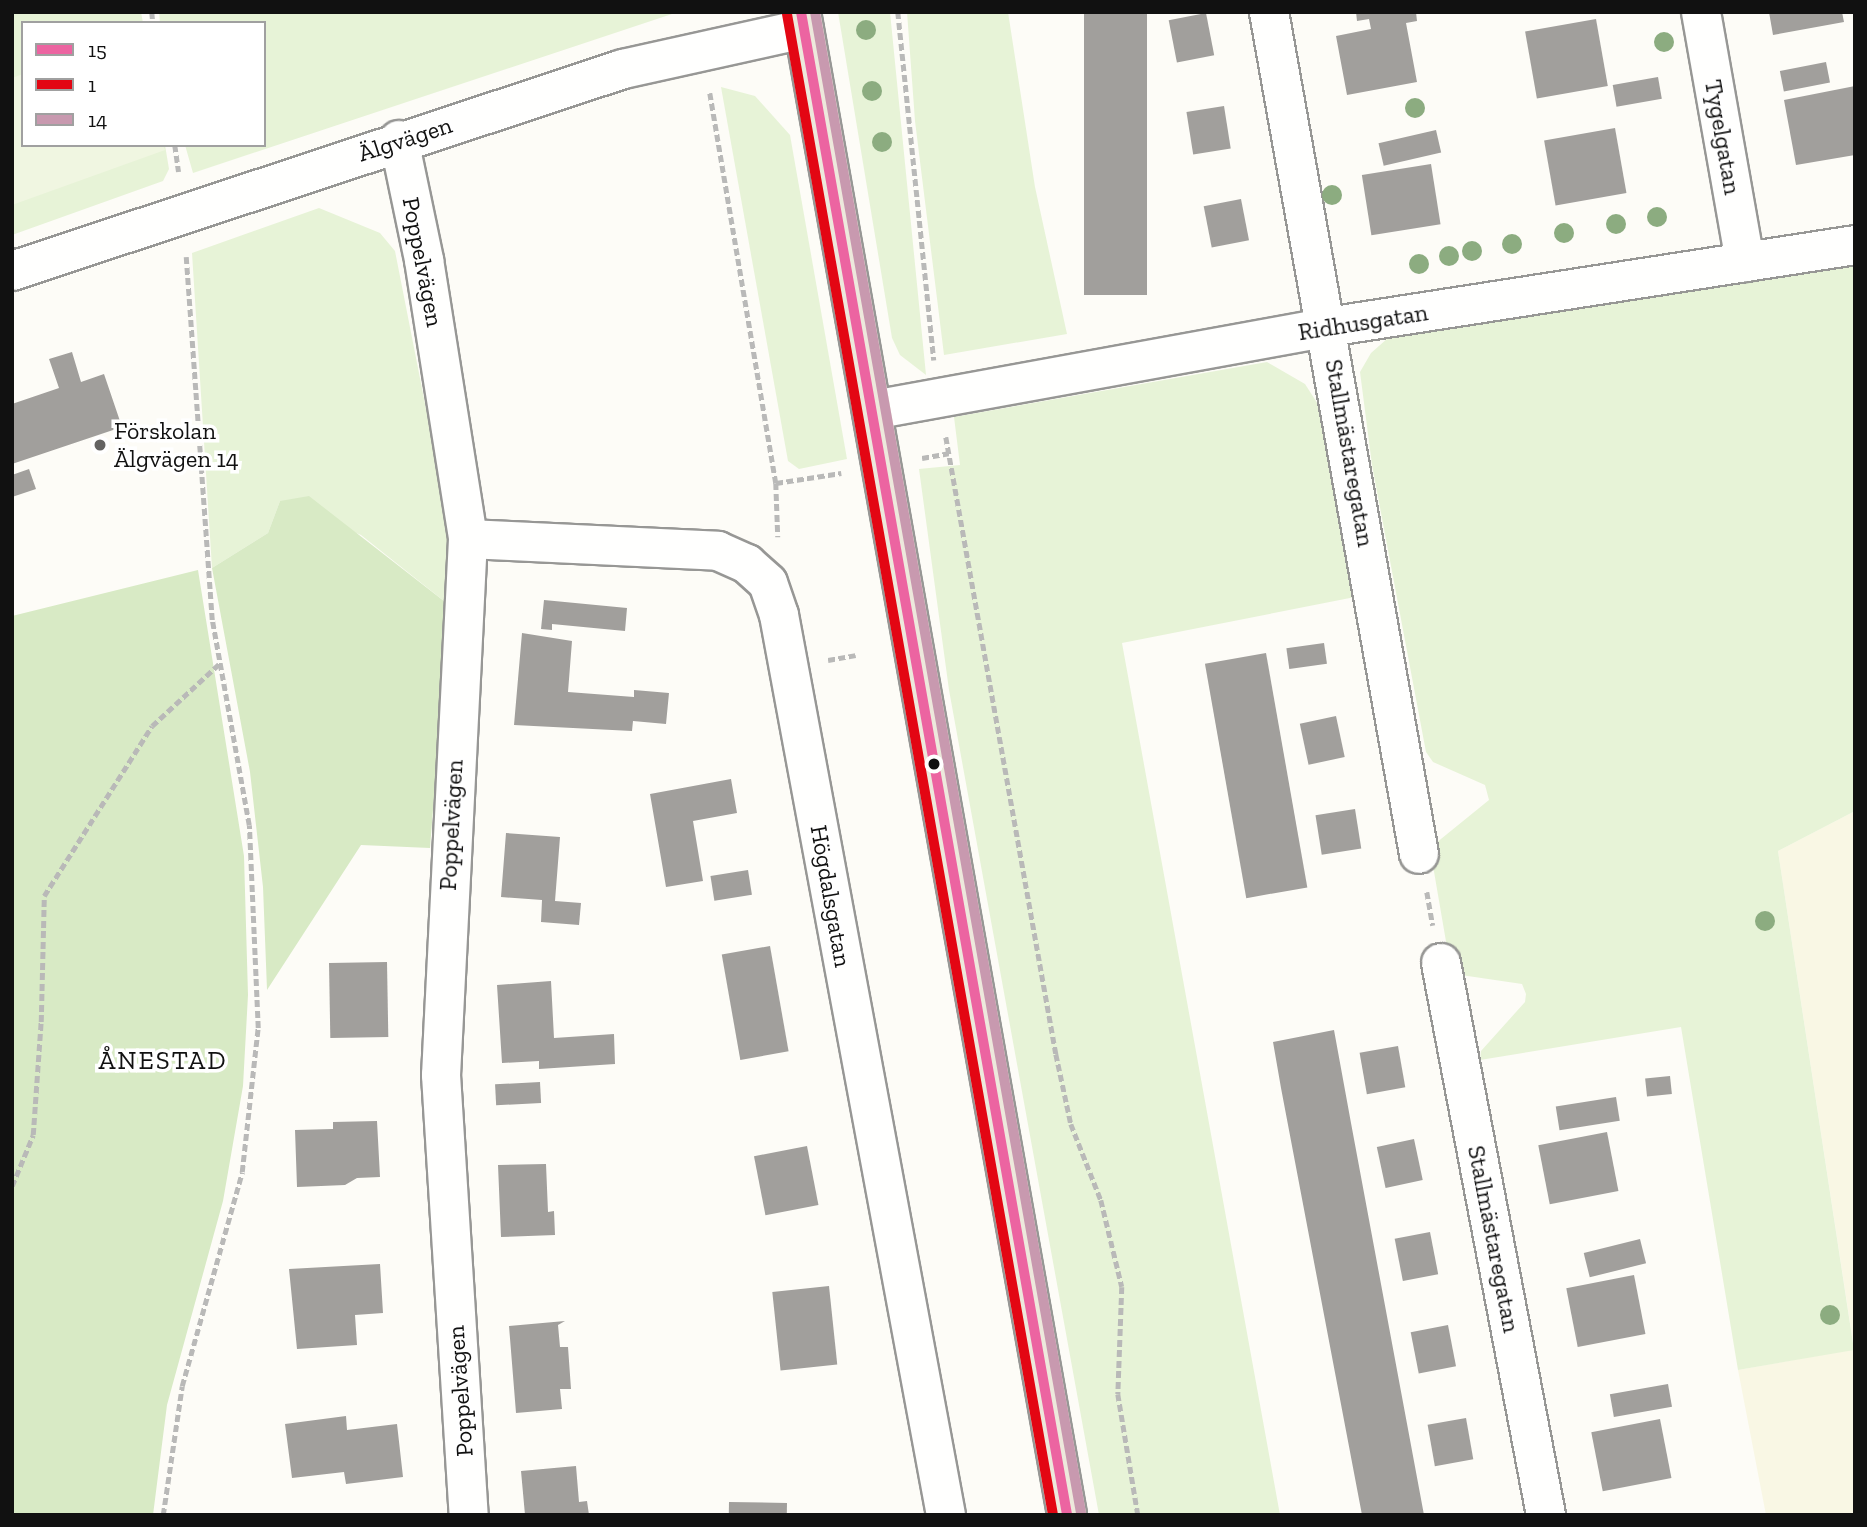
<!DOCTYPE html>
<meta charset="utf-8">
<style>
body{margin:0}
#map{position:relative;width:1867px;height:1527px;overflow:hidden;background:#fdfcf7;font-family:"Zilla Slab",serif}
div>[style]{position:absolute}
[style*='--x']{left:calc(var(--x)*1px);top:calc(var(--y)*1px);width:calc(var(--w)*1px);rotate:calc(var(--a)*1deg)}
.farmland>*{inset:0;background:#f9f7e4}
.green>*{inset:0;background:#e7f3d7}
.forest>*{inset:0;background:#d8eac5}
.pitch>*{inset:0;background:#f0f6e1}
.building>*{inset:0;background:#a19f9c;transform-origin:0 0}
.path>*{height:4.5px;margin-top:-2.25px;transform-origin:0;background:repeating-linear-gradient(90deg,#b9b9b8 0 7px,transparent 0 10.5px)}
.roads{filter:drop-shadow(2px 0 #979795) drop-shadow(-2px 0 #979795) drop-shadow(0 2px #979795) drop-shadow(0 -2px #979795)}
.minor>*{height:38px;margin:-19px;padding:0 19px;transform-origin:19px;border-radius:19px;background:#fffffe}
.major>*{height:38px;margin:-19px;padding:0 19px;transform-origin:19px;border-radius:19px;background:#ede9dc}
.bus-1>*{height:10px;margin:-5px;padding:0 5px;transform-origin:5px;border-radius:5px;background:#ec64a1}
.bus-2>*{height:10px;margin:-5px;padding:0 5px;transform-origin:5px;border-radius:5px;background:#e30613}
.bus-3>*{height:10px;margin:-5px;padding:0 5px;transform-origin:5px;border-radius:5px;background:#c899af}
.trees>*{width:20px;height:20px;margin:-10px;border-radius:50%;background:#8cac80}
.dots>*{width:19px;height:19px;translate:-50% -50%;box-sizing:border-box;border:4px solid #fff;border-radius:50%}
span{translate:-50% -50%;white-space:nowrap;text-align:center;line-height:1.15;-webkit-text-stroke:7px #fff;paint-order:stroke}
.street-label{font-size:24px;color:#111}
.poi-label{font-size:24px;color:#111}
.left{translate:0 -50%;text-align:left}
.neighbourhood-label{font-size:26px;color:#111;letter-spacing:2px}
.frame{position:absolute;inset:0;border:14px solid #111;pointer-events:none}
.legend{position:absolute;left:21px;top:21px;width:245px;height:126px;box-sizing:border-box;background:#fff;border:2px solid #a0a0a0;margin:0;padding:9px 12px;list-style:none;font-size:21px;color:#111}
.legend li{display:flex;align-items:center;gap:14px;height:35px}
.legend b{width:35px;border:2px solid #a0a0a0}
</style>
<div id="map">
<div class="farmland">
<i style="clip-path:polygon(1855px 811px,1855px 1515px,1766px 1515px,1738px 1370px,1854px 1349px,1778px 851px)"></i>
</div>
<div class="green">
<i style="clip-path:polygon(12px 12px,141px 12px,143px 23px,23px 23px,23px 145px,165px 145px,169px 169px,163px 181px,12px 235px)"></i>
<i style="clip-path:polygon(159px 12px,678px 12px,193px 173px,185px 145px,264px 145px,264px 23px,160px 23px)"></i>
<i style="clip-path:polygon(838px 12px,890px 12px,926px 375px,900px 355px,892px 338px)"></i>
<i style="clip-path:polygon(907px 12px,1008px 12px,1035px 187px,1067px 334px,944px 355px,915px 121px)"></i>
<i style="clip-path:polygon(721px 87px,755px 96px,790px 135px,847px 459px,799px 469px,788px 461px)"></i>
<i style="clip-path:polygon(319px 208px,380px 233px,395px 251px,451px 536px,449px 605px,361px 535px,280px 501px,268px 533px,212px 568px,192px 253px)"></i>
<i style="clip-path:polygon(1855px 265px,1855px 811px,1778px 851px,1854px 1350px,1738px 1370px,1681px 1027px,1480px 1060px,1481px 1051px,1525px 1002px,1526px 994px,1522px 984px,1461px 975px,1449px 959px,1432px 860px,1436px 843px,1489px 800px,1485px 785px,1433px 762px,1426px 752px,1372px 465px,1360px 372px,1371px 353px,1388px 338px)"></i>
<i style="clip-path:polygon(1267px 362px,1305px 384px,1323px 412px,1355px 597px,1122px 643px,1280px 1515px,1099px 1515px,949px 690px,919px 469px,960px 465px,954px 417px)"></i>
</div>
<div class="forest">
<i style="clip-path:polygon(309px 496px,449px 605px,430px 848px,361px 845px,267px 990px,263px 887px,250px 772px,212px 568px,268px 533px,280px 501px)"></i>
<i style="clip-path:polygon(198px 570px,244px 856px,248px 995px,243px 1086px,223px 1201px,167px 1405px,153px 1515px,12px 1515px,12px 616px)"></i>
</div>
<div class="pitch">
<i style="clip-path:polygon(23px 74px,23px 145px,163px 145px,165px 150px,12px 205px,12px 78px)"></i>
</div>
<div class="building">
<i style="left:1084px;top:12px;width:63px;height:283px"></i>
<i style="clip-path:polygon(1356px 12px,1416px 12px,1417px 21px,1406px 23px,1417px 82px,1347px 95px,1336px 36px,1371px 29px,1369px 19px,1357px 21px)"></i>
<i style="clip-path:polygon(1769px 12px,1842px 12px,1844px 22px,1773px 35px)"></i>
<i style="left:1206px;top:13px;width:43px;height:38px;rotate:79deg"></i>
<i style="left:1596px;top:19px;width:68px;height:72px;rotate:80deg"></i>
<i style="left:1826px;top:62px;width:21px;height:47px;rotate:79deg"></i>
<i style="left:1658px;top:77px;width:22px;height:46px;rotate:80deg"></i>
<i style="clip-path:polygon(1855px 86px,1855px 155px,1796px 165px,1784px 100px)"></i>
<i style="left:1224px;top:106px;width:43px;height:38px;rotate:81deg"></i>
<i style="left:1615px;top:128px;width:66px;height:72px;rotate:80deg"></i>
<i style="left:1436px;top:130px;width:23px;height:59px;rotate:77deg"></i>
<i style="left:1431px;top:164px;width:61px;height:70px;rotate:81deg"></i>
<i style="left:1241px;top:199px;width:42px;height:38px;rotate:79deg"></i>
<i style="clip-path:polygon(72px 352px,81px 382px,104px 374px,122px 427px,12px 464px,12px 404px,59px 388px,49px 359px)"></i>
<i style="clip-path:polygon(29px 469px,36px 489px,12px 497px,12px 475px)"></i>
<i style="clip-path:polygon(544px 600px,627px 608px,625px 631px,552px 624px,552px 630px,541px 629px)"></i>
<i style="clip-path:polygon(522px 633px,572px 641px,568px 692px,634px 697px,634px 690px,669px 693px,666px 724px,633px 721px,632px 731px,514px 725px)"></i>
<i style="left:1324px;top:643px;width:21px;height:38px;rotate:82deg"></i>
<i style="left:1266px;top:653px;width:238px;height:62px;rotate:80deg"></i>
<i style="left:1336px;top:716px;width:42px;height:37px;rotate:78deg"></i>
<i style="clip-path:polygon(731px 779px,737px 813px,693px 821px,703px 881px,666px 887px,650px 794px)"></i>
<i style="left:1355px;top:809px;width:40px;height:40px;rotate:81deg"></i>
<i style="clip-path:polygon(506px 833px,560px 837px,555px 901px,581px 903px,579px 925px,541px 922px,542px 900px,501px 897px)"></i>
<i style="left:748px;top:870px;width:25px;height:38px;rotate:81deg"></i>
<i style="left:770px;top:946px;width:107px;height:49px;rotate:80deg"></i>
<i style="left:387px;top:962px;width:75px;height:58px;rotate:89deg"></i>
<i style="clip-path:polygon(551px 981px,554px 1038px,614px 1034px,615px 1064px,539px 1069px,539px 1061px,502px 1063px,497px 985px)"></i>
<i style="clip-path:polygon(1334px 1030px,1351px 1123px,1424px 1515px,1362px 1515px,1281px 1088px,1273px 1042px)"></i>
<i style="left:1398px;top:1046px;width:42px;height:39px;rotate:80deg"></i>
<i style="left:1670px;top:1076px;width:18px;height:25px;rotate:84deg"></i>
<i style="left:540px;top:1082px;width:21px;height:45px;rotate:87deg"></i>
<i style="left:1616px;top:1097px;width:24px;height:61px;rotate:81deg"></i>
<i style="clip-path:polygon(377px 1121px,380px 1177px,357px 1178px,345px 1185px,297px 1187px,295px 1130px,333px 1129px,333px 1122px)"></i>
<i style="left:1607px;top:1132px;width:60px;height:70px;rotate:79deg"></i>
<i style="left:1414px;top:1139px;width:42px;height:38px;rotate:78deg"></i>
<i style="left:807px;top:1146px;width:60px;height:54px;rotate:79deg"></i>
<i style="clip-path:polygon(546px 1164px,548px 1212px,554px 1211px,555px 1235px,501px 1237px,498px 1165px)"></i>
<i style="left:1430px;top:1232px;width:43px;height:36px;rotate:79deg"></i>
<i style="left:1640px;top:1239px;width:25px;height:58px;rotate:76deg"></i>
<i style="clip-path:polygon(380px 1264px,383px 1313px,355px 1315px,357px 1345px,297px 1349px,289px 1269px)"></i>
<i style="left:1634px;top:1275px;width:60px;height:69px;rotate:79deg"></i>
<i style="left:829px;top:1286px;width:79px;height:57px;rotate:84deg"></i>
<i style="clip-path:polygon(565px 1321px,558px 1325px,560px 1347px,568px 1347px,571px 1389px,560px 1389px,562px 1409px,516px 1413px,509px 1326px)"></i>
<i style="left:1448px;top:1325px;width:42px;height:38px;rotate:79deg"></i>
<i style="left:1668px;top:1384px;width:23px;height:59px;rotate:80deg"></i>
<i style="clip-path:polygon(346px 1416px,347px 1430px,397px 1424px,403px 1477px,346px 1484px,344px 1472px,292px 1478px,285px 1424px)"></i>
<i style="left:1466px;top:1418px;width:42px;height:39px;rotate:80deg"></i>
<i style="left:1660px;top:1419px;width:60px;height:70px;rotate:79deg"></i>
<i style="clip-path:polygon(576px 1466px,579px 1502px,587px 1501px,589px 1515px,525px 1515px,521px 1471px)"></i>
<i style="left:729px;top:1502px;width:58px;height:13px;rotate:1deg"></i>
</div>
<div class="path">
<i style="--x:152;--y:12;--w:11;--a:85"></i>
<i style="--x:898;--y:12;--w:350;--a:84.1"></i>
<i style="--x:710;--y:93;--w:396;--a:80.4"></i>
<i style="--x:776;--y:483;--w:54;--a:87.9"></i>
<i style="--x:175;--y:145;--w:27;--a:82"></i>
<i style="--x:946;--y:437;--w:627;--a:79.89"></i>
<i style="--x:1056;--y:1054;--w:72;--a:77.9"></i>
<i style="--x:1071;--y:1124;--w:82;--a:68.5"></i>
<i style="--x:1101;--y:1200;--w:89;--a:76.4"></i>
<i style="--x:1122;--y:1287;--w:107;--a:92.1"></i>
<i style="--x:1118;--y:1394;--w:123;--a:80.6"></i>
<i style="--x:922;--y:458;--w:27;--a:-10"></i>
<i style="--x:776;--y:483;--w:66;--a:-8.7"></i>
<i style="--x:828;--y:660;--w:28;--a:-10"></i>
<i style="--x:1427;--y:892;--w:34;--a:80"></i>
<i style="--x:12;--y:1186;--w:55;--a:-67.6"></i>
<i style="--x:33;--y:1135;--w:113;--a:-86"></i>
<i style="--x:41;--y:1022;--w:126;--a:-88.6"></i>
<i style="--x:44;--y:896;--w:201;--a:-57.6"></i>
<i style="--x:152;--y:726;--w:91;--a:-42.8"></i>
<i style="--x:163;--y:1515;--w:130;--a:-81.6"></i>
<i style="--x:182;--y:1386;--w:222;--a:-74.3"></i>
<i style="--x:242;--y:1172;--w:145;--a:-83.7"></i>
<i style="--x:258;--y:1028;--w:203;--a:-92.5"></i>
<i style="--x:249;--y:825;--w:208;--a:-100.2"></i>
<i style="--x:212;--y:620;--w:364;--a:-94.1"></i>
</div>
<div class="roads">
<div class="minor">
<i style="--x:1269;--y:12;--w:855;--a:79.9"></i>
<i style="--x:1701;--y:12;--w:254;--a:80"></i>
<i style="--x:399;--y:140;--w:123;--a:78.2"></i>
<i style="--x:424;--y:260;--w:282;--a:81"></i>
<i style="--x:468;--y:539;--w:537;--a:92.88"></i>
<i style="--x:441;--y:1075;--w:441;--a:86.4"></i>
<i style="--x:12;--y:271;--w:644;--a:-18.29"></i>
<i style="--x:623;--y:69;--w:185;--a:-12.5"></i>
<i style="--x:873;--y:410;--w:463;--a:-10.3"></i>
<i style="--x:1328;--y:327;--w:533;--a:-8.84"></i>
<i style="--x:468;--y:539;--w:250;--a:2.7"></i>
<i style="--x:718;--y:551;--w:32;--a:24"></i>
<i style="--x:747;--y:564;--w:28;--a:42"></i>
<i style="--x:768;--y:583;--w:34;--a:71"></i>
<i style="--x:779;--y:615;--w:915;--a:79.49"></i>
<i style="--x:1441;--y:963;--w:562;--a:79.23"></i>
</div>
<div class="major">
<i style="--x:801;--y:12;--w:1526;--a:79.96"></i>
</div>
</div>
<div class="bus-1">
<i style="--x:801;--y:12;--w:1526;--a:79.96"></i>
</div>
<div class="bus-2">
<i style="--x:787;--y:14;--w:1524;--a:79.95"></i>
</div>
<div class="bus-3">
<i style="--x:815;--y:12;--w:1524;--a:79.95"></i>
</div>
<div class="trees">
<i style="left:866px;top:30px"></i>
<i style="left:1664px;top:42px"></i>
<i style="left:872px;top:91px"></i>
<i style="left:1415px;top:108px"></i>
<i style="left:882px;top:142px"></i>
<i style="left:1332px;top:195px"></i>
<i style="left:1657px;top:217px"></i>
<i style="left:1616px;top:224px"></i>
<i style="left:1564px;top:233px"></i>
<i style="left:1512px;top:244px"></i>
<i style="left:1472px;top:251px"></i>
<i style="left:1449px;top:256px"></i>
<i style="left:1419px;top:264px"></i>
<i style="left:1765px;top:921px"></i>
<i style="left:1830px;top:1315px"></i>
</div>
<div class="dots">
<i style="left:100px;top:445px;background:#646362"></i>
<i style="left:934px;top:764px;background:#111"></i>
</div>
<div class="street-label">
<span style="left:1723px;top:137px;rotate:80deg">Tygelgatan</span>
<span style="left:405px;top:139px;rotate:-18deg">Älgvägen</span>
<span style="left:423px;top:262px;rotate:79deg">Poppelvägen</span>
<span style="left:1363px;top:322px;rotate:-9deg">Ridhusgatan</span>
<span style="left:1350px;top:453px;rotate:80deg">Stallmästaregatan</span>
<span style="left:451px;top:825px;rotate:-87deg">Poppelvägen</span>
<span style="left:831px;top:896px;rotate:80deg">Högdalsgatan</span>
<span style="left:1494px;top:1239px;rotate:79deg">Stallmästaregatan</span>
<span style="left:460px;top:1391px;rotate:-94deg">Poppelvägen</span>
</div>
<div class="poi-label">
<span class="left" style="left:114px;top:445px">Förskolan<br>Älgvägen 14</span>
</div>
<div class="neighbourhood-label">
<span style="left:163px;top:1061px">ÅNESTAD</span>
</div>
<div class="frame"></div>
<ul class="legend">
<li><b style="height:9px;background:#ec64a1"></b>15</li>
<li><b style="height:9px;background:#e30613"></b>1</li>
<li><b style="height:9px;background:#c899af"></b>14</li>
</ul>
</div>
